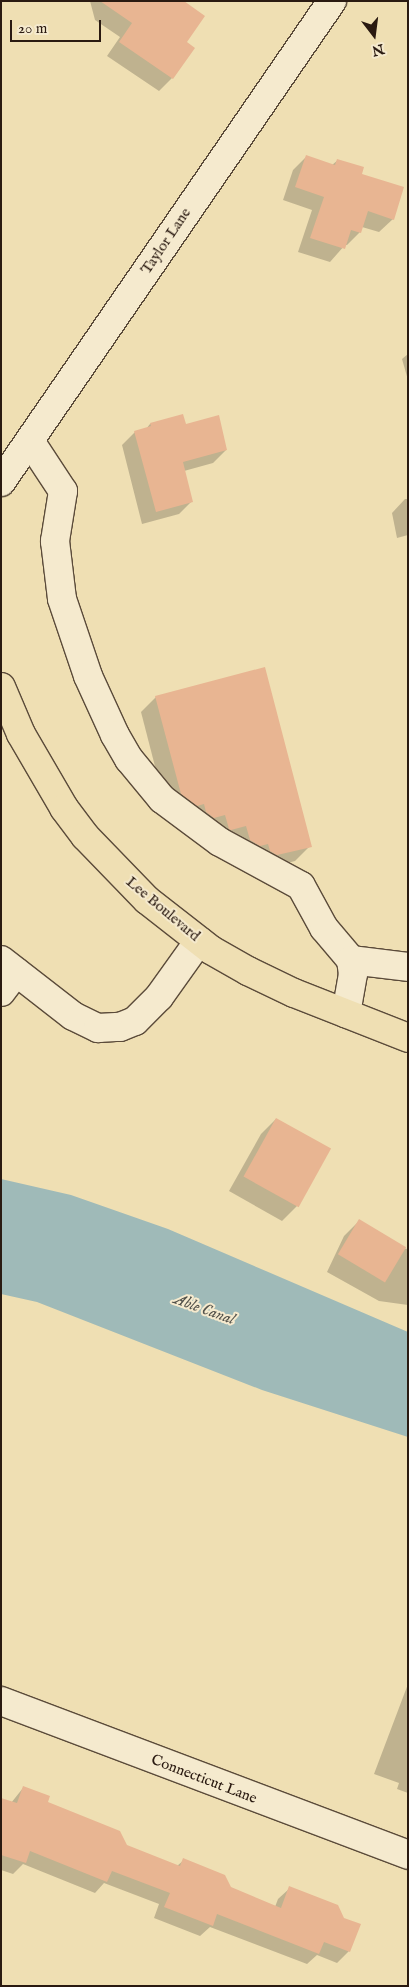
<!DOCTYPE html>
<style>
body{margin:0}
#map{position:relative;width:409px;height:1987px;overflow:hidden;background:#efdfb3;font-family:"IM FELL English",serif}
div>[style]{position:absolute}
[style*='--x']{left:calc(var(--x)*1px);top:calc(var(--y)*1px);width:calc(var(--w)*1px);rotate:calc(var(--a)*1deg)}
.water>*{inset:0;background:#9fbab8}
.shadow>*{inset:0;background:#0003}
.building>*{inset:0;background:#e8b592;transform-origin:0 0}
.roads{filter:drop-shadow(1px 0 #5b4b3a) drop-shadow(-1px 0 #5b4b3a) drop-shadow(0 1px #5b4b3a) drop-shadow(0 -1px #5b4b3a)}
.minor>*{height:28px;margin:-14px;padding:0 14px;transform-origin:14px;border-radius:14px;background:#f5eace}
.major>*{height:28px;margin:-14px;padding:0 14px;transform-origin:14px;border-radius:14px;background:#efdfb3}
span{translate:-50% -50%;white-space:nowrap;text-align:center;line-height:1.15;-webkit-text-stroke:4px #f5eace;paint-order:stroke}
.street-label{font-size:15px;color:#2a1a11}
.water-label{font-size:16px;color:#53524b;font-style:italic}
.frame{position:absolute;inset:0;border:2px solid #2a1a11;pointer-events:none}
.north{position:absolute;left:349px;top:10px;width:50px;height:50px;-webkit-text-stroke:4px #f5eace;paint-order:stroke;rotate:165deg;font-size:14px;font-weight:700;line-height:20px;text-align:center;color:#2a1a11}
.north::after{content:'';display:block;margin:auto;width:18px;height:22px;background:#2a1a11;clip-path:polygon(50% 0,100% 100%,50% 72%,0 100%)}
.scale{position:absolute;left:10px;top:20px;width:91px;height:22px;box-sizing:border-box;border:2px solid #2a1a11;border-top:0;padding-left:6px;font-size:15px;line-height:18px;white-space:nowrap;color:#2a1a11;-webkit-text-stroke:4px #f5eace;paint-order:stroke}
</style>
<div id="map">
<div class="water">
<i style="clip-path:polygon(1px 1179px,71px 1195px,168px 1229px,408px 1332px,408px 1437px,262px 1390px,37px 1302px,1px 1294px)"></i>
</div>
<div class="shadow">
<i style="clip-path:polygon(90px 1px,182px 1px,185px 43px,172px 78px,159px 91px,107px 56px,120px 37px,95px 20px)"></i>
<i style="clip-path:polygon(306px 157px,332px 165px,338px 160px,360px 174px,393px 219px,379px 232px,362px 227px,360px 232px,347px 245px,345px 245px,330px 262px,298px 252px,312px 210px,283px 200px,293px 170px)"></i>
<i style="clip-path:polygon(408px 354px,408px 380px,402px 359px)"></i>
<i style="clip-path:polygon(182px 416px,185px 426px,226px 450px,213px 463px,184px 471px,192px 501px,179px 514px,142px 524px,122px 445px,135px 432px,146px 429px,150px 424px)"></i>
<i style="clip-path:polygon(405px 499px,408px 499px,408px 535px,397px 538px,392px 513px)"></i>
<i style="clip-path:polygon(156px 697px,310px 846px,295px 861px,262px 870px,166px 809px,141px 712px)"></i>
<i style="clip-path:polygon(276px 1119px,329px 1149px,297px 1206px,282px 1221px,229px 1191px,261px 1134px)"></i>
<i style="clip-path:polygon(359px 1221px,381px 1246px,408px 1249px,408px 1305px,379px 1301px,327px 1272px,344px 1236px)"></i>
<i style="clip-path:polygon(408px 1684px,408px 1793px,397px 1789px,399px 1783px,374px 1774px)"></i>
<i style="clip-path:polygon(23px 1788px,47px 1803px,126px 1846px,177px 1866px,184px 1860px,230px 1888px,275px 1907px,278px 1899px,290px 1888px,349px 1951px,337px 1963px,317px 1955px,307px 1964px,210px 1927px,200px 1936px,154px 1918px,159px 1904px,104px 1883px,95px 1893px,23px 1864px,13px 1874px,1px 1870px,1px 1799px,11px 1803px)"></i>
</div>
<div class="building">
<i style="clip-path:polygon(100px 1px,184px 1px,205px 16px,187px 42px,195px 48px,173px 79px,119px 42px,132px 23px)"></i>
<i style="clip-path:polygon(306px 155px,335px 165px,337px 159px,364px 167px,362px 174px,404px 187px,394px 220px,368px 211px,361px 233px,351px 230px,345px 249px,310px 238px,324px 197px,295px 187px)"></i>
<i style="clip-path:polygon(183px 414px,186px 424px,219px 415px,227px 450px,183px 462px,193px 502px,156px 512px,134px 431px,151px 426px,150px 423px)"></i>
<i style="clip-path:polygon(265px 667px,312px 847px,277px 855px,270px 851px,268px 844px,260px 846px,250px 840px,246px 826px,231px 830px,229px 829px,225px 815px,214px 818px,206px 812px,204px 804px,197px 806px,181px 794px,155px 696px)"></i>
<i style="left:276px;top:1118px;width:63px;height:67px;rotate:29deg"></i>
<i style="left:359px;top:1219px;width:55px;height:41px;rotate:31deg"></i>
<i style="clip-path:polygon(23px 1786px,50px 1796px,48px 1802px,120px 1831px,127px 1845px,180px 1866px,183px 1858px,225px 1875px,231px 1887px,281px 1908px,289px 1886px,338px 1905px,344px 1918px,361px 1924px,350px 1952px,324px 1942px,319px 1954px,217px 1914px,213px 1926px,164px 1907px,170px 1893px,112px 1871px,107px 1882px,30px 1851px,26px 1863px,1px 1855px,1px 1798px,17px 1803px)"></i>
</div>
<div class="roads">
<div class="minor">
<i style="--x:30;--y:441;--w:60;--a:56.6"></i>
<i style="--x:63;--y:491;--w:51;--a:99.1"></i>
<i style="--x:55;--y:541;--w:58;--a:83.1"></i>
<i style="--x:62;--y:599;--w:81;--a:71.3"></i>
<i style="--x:88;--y:676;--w:65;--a:65.4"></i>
<i style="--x:115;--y:735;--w:28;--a:60"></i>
<i style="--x:129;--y:759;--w:52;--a:50.5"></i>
<i style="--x:162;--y:799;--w:72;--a:36.6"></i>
<i style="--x:220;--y:842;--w:92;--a:28.5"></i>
<i style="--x:301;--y:886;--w:48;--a:61.3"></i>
<i style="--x:324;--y:928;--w:42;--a:49.8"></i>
<i style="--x:351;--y:960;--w:14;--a:82"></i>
<i style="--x:353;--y:974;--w:40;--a:100"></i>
<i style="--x:1;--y:482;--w:584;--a:-55.47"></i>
<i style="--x:1;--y:960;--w:91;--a:37.9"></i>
<i style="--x:73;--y:1016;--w:28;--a:26"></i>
<i style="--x:98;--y:1028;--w:22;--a:-3"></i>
<i style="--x:120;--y:1027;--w:16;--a:-22"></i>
<i style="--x:135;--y:1021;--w:34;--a:-45"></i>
<i style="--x:159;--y:997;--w:69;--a:-54.5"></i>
<i style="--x:351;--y:960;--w:57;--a:7"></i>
<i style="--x:1;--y:992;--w:25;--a:-53"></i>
<i style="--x:1;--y:1701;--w:435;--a:20.7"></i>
</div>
<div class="major">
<i style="--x:1;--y:687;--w:51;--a:66.9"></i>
<i style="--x:21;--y:734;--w:86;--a:59.8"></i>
<i style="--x:64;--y:808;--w:35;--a:53"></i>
<i style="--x:85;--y:836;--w:89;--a:45.9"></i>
<i style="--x:147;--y:900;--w:81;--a:38"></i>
<i style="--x:211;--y:950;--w:43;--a:29.6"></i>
<i style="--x:248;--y:971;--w:51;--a:25.6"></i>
<i style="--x:294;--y:993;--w:123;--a:21.5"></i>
</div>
</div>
<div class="street-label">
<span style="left:166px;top:241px;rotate:-56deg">Taylor Lane</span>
<span style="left:163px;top:909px;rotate:40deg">Lee Boulevard</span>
<span style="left:204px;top:1779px;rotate:21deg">Connecticut Lane</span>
</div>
<div class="water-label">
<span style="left:204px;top:1310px;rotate:20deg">Able Canal</span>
</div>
<div class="frame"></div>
<div class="north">N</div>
<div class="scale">20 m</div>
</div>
